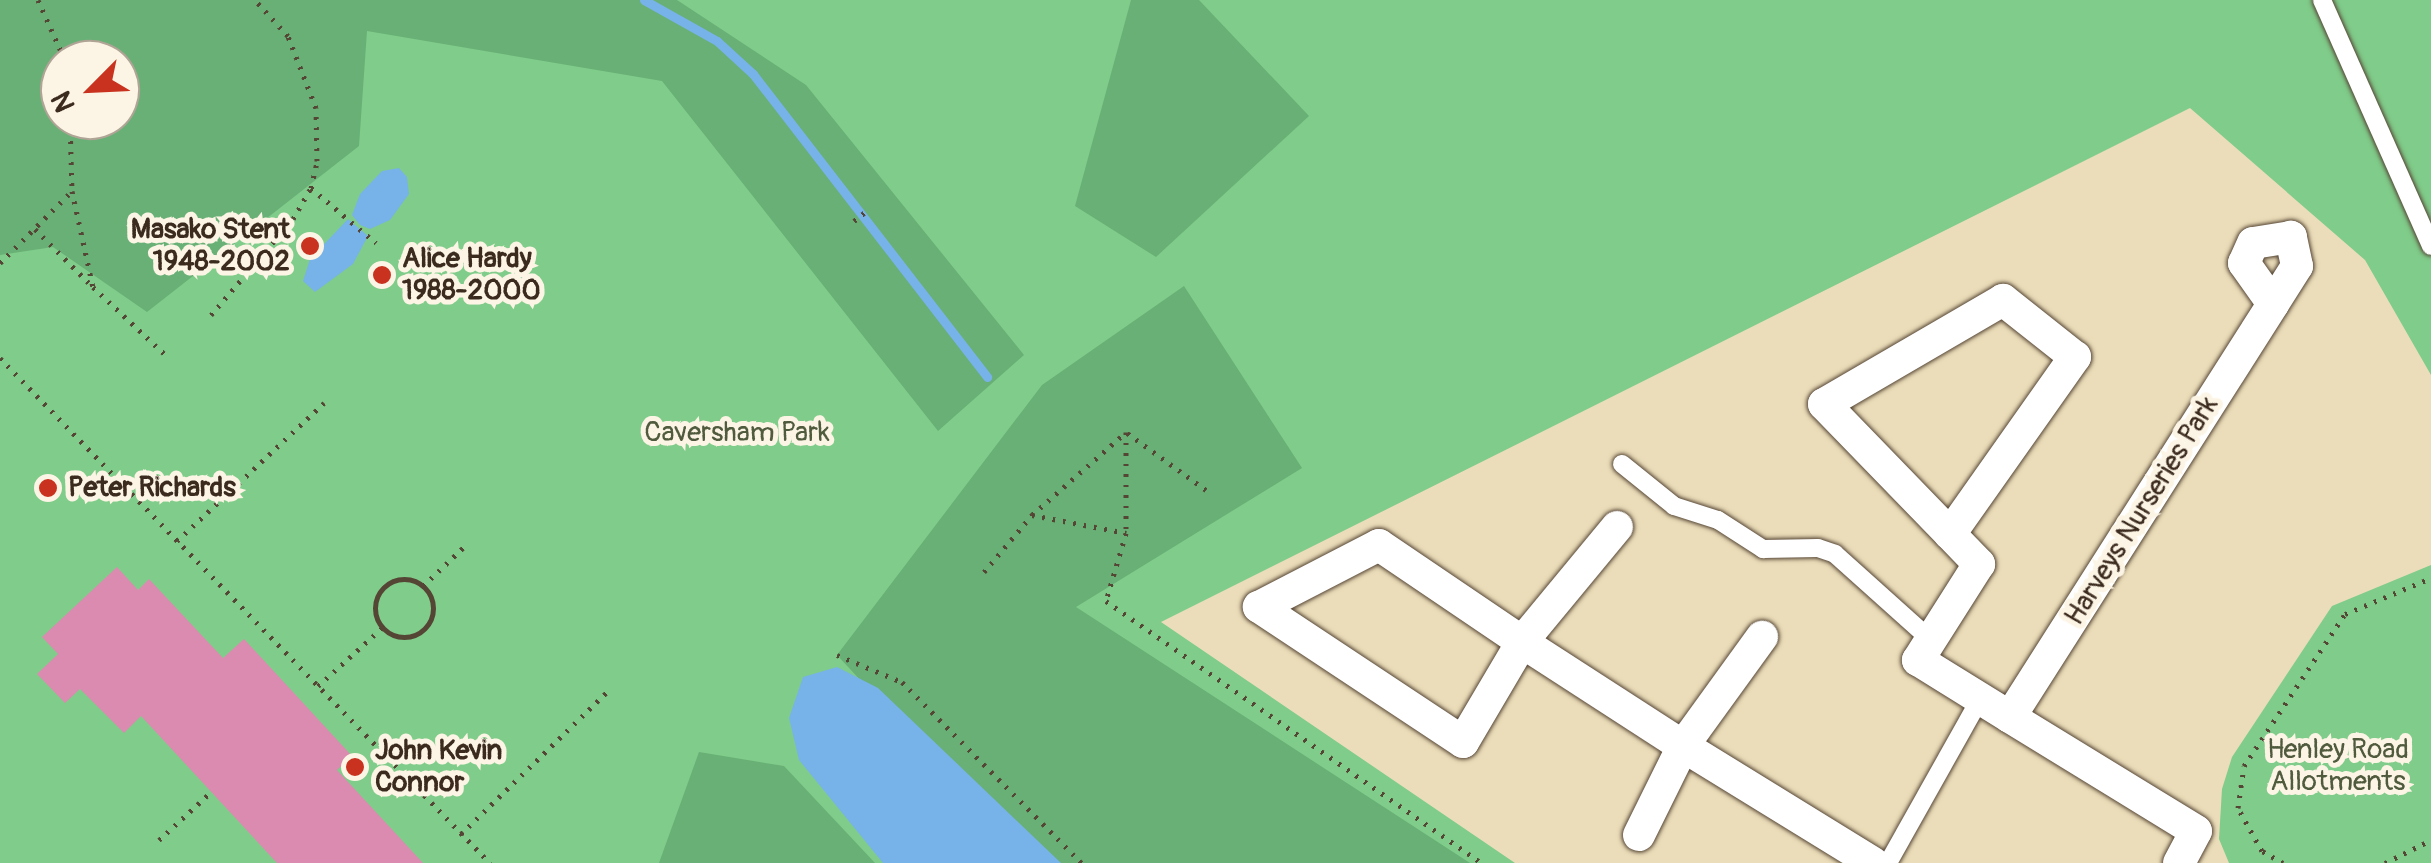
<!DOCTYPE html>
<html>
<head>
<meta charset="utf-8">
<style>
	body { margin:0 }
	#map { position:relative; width:2431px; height:863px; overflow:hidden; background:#ebddb9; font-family:Pangolin,sans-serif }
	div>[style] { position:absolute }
	.green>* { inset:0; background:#80cc8a }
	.forest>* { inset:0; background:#68b076 }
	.water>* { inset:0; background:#77b2e8 }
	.stream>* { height:9px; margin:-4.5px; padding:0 4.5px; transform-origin:4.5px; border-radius:4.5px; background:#77b2e8 }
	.building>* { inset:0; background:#db8ab0 }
	.path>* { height:5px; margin-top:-2.5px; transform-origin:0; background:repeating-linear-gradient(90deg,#554535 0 2.5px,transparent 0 10.5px) }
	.path>.ring { margin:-2.5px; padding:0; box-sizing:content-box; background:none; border:5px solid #554535; border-radius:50% }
	.roads { filter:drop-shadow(0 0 2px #554535) drop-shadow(0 0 2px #554535) }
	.lane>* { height:18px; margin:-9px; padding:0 9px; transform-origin:9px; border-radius:9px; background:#fff }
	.street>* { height:32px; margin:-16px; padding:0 16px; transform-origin:16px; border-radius:16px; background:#fff }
	.dots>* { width:28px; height:28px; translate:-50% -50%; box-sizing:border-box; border:5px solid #fcf5e5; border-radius:50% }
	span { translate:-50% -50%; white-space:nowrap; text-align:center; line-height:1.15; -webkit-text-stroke:10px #fcf5e5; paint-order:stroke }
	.poi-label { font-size:28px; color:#3b2a1e; font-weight:700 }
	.right { translate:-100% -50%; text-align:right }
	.left { translate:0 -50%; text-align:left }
	.park-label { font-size:28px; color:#505b3e }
	.street-label { font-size:28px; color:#3b2a1e }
	.north { position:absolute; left:40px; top:40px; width:100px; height:100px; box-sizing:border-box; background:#fcf5e5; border:2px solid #afa495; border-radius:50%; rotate:246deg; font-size:28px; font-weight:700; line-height:40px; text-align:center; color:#3b2a1e }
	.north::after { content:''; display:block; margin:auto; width:35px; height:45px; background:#c8321e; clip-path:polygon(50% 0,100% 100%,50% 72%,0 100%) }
</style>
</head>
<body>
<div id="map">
	<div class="green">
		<div style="clip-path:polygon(evenodd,0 0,2431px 0,2431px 375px,2365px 260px,2190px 108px,1161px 622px,1515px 863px,0 863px,0 0,60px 60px,120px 60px,120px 120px,60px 120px,60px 60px)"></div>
		<div style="clip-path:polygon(2431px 565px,2431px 863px,2229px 863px,2219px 839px,2222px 789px,2232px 757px,2332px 606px)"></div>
	</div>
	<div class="forest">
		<div style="clip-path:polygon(evenodd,0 0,677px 0,806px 85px,1024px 355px,938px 431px,662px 81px,367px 31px,359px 146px,147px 312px,53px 247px,0 255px,0 0,60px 60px,120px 60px,120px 120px,60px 120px,60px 60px)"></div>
		<div style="clip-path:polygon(1131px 0,1199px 0,1309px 116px,1156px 257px,1075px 206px)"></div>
		<div style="clip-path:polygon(1184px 286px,1302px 468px,1076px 607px,1470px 863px,1030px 863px,837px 655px,1042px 385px)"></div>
		<div style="clip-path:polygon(699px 752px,784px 766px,875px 863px,659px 863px)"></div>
	</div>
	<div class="water">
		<div style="clip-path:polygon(399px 168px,407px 177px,409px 194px,390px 220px,370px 229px,360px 225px,352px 215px,360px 194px,382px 171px)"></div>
		<div style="clip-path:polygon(348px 219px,368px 236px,353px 264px,315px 292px,303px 281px,310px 259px)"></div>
		<div style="clip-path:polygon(837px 667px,878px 688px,1061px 863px,883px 863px,799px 760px,789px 718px,803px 677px)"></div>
	</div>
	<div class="stream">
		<div style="left:644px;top:0;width:84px;rotate:29.3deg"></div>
		<div style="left:717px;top:41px;width:49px;rotate:42.5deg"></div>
		<div style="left:753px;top:74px;width:383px;rotate:52.3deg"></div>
	</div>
	<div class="building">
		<div style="clip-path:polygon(117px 567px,138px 590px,149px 579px,223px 658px,244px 639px,352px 756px,337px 770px,423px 863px,277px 863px,141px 716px,124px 733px,80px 689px,65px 703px,37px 674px,58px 654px,42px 637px)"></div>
	</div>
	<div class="path">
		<div style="left:38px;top:0;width:66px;rotate:65.8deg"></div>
		<div style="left:70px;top:120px;width:71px;rotate:88.4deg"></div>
		<div style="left:72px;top:191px;width:98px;rotate:77.7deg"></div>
		<div style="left:93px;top:287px;width:104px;rotate:43.1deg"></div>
		<div style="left:311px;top:188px;width:85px;rotate:40.2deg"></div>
		<div style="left:854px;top:221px;width:14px;rotate:-39deg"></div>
		<div style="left:35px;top:229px;width:79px;rotate:45deg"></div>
		<div style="left:0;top:263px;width:102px;rotate:-45deg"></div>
		<div style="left:211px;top:315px;width:126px;rotate:-49.5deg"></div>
		<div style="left:293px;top:219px;width:36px;rotate:-60deg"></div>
		<div style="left:311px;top:188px;width:28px;rotate:-77deg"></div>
		<div style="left:317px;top:161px;width:53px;rotate:-91.1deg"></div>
		<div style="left:316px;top:108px;width:77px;rotate:-111.3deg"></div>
		<div style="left:288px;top:36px;width:49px;rotate:-132.5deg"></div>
		<div style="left:0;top:358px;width:704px;rotate:45.86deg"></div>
		<div style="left:1206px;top:490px;width:99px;rotate:-144.1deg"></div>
		<div style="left:1126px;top:432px;width:101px;rotate:90deg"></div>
		<div style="left:1126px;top:533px;width:71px;rotate:106.4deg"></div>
		<div style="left:1106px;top:601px;width:458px;rotate:34.9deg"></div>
		<div style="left:1032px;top:515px;width:96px;rotate:10.8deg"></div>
		<div style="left:177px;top:541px;width:202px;rotate:-43.2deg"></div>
		<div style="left:984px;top:572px;width:75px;rotate:-49.9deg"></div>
		<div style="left:1032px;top:515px;width:125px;rotate:-41.4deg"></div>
		<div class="ring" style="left:375px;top:579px;width:53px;height:53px"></div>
		<div style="left:423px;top:586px;width:61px;rotate:-43.7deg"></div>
		<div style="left:837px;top:655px;width:70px;rotate:22.6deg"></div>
		<div style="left:902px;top:682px;width:255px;rotate:45.2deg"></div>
		<div style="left:318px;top:686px;width:86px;rotate:-42.2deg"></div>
		<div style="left:461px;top:834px;width:205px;rotate:-44.2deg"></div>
		<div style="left:159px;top:840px;width:71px;rotate:-42.7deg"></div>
		<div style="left:2283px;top:863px;width:24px;rotate:-150deg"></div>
		<div style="left:2262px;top:851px;width:49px;rotate:-119.2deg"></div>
		<div style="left:2238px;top:808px;width:42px;rotate:-81.9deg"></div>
		<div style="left:2244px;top:766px;width:182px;rotate:-56.4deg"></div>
		<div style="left:2345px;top:614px;width:93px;rotate:-22.7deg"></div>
		<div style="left:2385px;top:863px;width:51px;rotate:-26.6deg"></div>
	</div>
	<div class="roads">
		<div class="lane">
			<div style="left:2322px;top:0;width:269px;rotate:66.1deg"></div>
			<div style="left:1622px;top:464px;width:67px;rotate:38.9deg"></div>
			<div style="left:1674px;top:506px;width:46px;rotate:17.7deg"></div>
			<div style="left:1718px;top:520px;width:54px;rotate:32.8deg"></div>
			<div style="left:1763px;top:549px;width:55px;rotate:-1deg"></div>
			<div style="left:1818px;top:548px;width:18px;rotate:19deg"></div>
			<div style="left:1835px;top:554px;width:129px;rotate:41.9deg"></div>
			<div style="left:1888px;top:863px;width:188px;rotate:-60.7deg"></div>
		</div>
		<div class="street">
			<div style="left:1617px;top:527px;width:149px;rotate:129.6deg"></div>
			<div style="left:1522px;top:642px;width:116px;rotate:120.5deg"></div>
			<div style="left:1463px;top:742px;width:245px;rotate:-146.5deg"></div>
			<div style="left:1259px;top:607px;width:135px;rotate:-27.3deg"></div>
			<div style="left:1379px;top:545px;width:173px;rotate:34.1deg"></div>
			<div style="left:1522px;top:642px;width:192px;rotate:32.9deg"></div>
			<div style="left:1683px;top:746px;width:223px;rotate:31.6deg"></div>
			<div style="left:1950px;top:534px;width:217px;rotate:-54.8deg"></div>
			<div style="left:2075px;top:357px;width:92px;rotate:-141.6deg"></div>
			<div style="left:2003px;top:300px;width:207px;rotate:149.8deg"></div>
			<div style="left:1824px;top:404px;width:181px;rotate:45.9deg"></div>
			<div style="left:1950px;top:534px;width:42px;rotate:46deg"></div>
			<div style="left:1979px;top:564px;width:114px;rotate:122.4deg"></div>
			<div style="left:1918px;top:660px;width:108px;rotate:31.8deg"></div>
			<div style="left:1639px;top:835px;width:99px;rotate:-63.7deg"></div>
			<div style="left:1683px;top:746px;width:135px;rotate:-54.1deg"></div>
			<div style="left:2179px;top:863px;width:36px;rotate:-62deg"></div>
			<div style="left:2196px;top:831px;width:218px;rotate:-148.5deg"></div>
			<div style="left:2010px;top:717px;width:490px;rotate:-57.5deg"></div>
			<div style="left:2273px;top:304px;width:45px;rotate:-57.7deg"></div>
			<div style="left:2297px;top:266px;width:30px;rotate:-102deg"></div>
			<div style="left:2291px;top:237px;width:38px;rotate:171deg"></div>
			<div style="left:2253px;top:243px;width:22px;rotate:114deg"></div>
			<div style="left:2244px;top:263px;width:50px;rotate:54.7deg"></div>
		</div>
	</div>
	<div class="dots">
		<div style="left:310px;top:246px;background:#c8321e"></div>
		<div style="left:382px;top:275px;background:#c8321e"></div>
		<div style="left:48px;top:488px;background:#c8321e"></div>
		<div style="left:355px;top:767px;background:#c8321e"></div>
	</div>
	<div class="poi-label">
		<span class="right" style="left:290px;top:246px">Masako Stent<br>1948-2002</span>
		<span class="left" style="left:402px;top:275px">Alice Hardy<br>1988-2000</span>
		<span class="left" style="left:68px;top:488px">Peter Richards</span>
		<span class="left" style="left:375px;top:767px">John Kevin<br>Connor</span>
	</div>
	<div class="park-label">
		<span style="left:737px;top:433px">Caversham Park</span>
		<span style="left:2338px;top:766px">Henley Road<br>Allotments</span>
	</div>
	<div class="street-label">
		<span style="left:2142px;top:511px;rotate:-58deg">Harveys Nurseries Park</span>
	</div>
	<div class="north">N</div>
</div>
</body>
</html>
